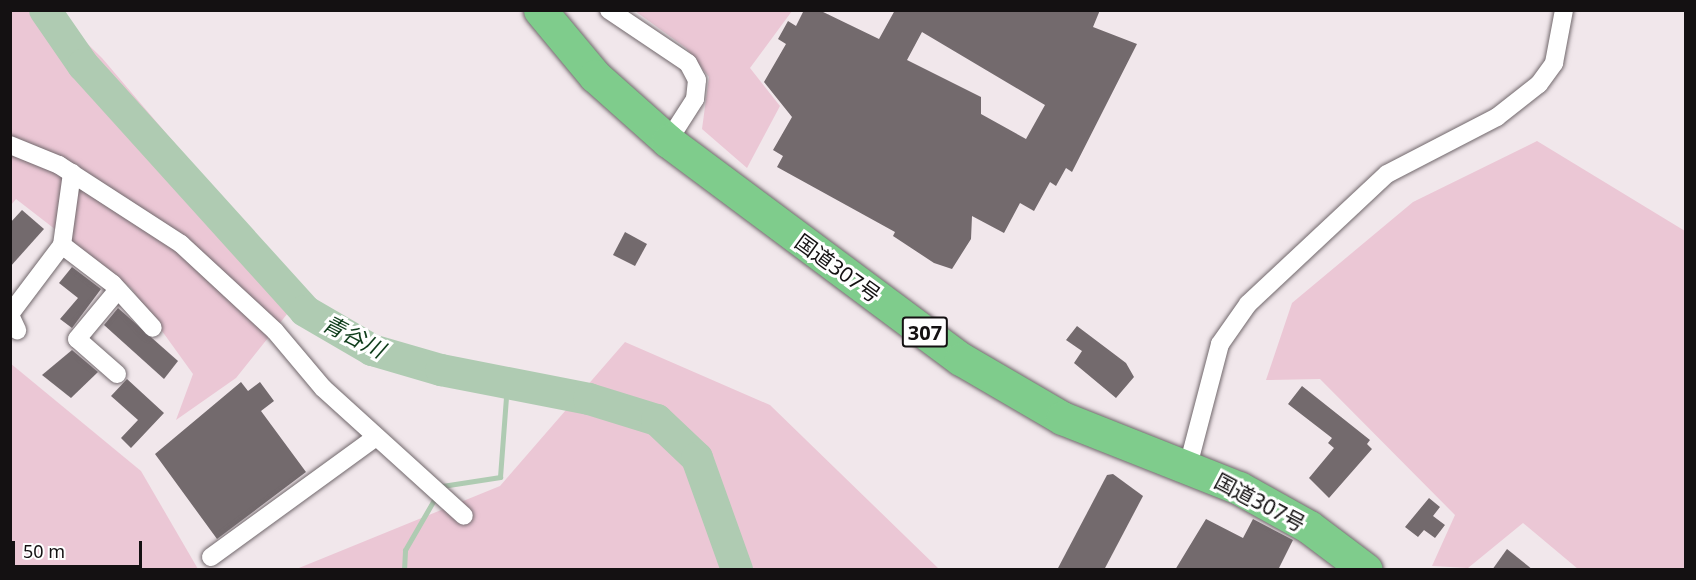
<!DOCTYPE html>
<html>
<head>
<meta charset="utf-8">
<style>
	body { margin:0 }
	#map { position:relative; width:1696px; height:580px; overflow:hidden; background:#f1e7eb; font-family:"Noto Sans","Noto Sans JP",sans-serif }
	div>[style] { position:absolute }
	.green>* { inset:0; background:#ebc7d5 }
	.stream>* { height:5px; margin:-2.5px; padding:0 2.5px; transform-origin:2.5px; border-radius:2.5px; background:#afcbb2 }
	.river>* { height:32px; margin:-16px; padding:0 16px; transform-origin:16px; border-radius:16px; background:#afcbb2 }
	.building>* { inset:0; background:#736a6d }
	.roads { filter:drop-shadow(0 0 2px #71686c) drop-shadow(0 0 2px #71686c) }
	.street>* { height:18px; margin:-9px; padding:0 9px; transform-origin:9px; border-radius:9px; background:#fff }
	.highway>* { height:33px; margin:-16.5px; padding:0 16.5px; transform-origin:16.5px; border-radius:16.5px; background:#7fcc8c }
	span { translate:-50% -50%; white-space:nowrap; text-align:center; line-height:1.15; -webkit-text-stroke:6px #fff; paint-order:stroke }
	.shield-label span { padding:2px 4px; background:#fff; border:2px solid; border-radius:4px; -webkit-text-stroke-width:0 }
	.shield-label { font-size:20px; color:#141112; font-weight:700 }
	.street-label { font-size:21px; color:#141112 }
	.water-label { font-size:22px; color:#0f3d1b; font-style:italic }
	.frame { position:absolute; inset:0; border:12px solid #141112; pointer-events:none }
	.scale { position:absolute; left:12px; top:541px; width:130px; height:27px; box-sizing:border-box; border:3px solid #141112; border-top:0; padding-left:8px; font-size:18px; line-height:21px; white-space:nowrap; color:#141112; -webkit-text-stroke:4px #fff; paint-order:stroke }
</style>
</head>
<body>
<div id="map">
	<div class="green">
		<div style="clip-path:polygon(11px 11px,54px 11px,102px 58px,303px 294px,236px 378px,176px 420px,193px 374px,131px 288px,16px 199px,11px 205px)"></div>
		<div style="clip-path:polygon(635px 11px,792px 11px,750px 68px,780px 106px,747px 168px,702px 129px,709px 77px,686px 48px)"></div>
		<div style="clip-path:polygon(1537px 141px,1685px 231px,1685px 569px,1578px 569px,1523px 523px,1468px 568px,1432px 566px,1455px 515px,1320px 379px,1266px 380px,1292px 303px,1413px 202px)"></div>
		<div style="clip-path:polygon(625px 342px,770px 405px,939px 569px,294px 570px,500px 486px)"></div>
		<div style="clip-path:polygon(10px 363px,141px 471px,198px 569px,11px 569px)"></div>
	</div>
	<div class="stream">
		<div style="left:404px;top:570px;width:20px;rotate:-87deg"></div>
		<div style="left:405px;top:550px;width:74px;rotate:-60deg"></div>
		<div style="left:442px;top:486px;width:59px;rotate:-8.8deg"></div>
		<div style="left:500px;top:477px;width:94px;rotate:-85.7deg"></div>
	</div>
	<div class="river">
		<div style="left:45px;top:10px;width:67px;rotate:55.4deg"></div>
		<div style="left:83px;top:65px;width:331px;rotate:47.9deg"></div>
		<div style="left:305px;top:311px;width:78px;rotate:30.2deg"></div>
		<div style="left:372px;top:350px;width:72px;rotate:16.2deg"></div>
		<div style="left:441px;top:370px;width:151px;rotate:11.1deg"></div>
		<div style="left:589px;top:399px;width:71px;rotate:17.2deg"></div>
		<div style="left:657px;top:420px;width:55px;rotate:43.5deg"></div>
		<div style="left:697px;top:458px;width:119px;rotate:70.3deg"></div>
	</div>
	<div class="building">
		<div style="clip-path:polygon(evenodd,804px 10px,819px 10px,879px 39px,895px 10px,1100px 10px,1093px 27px,1137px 44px,1072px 172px,1066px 168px,1056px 186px,1050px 182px,1034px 211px,1020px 203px,1004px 233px,972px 216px,971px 239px,952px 269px,934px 263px,893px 236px,895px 232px,777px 167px,783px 156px,773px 150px,792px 117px,764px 82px,786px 44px,778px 39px,788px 21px,796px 26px,804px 10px,922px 32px,1045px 105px,1026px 139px,981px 114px,981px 97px,907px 60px,922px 32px)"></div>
		<div style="clip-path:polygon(22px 210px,44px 229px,10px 267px,10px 223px)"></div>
		<div style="clip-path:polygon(625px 232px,647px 244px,635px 266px,613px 255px)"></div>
		<div style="clip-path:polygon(72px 267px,101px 289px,72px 328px,60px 319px,78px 298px,59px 283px)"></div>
		<div style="clip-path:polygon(118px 308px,178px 361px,164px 379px,104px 325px)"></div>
		<div style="clip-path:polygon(1077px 326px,1126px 363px,1134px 377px,1116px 398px,1074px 363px,1082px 351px,1066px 340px)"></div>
		<div style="clip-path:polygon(72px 350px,98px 372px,71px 398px,42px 375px)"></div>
		<div style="clip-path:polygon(127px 379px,164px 413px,131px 448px,121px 438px,138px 420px,111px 396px)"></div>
		<div style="clip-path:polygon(241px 382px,248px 391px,260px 382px,274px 401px,261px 411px,306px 472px,217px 539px,155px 454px)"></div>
		<div style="clip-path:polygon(1302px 386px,1370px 440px,1367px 444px,1372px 449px,1329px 498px,1309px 478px,1334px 448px,1328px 443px,1332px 438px,1288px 404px)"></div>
		<div style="clip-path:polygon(1113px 474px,1143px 496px,1104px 570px,1057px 570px,1107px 475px)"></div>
		<div style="clip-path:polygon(1429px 498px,1440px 507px,1433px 516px,1445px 525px,1435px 538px,1424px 530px,1418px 537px,1405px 527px)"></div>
		<div style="clip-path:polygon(1206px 519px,1243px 538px,1253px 519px,1293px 540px,1278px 570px,1175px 570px)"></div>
		<div style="clip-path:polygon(1507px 549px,1533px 570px,1492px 570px)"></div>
	</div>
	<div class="roads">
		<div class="street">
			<div style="left:609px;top:10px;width:95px;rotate:33.9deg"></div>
			<div style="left:688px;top:63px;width:19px;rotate:62deg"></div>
			<div style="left:697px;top:80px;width:19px;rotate:96deg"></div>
			<div style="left:695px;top:99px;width:50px;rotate:122.7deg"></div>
			<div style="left:10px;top:145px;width:53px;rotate:22.2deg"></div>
			<div style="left:59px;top:165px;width:145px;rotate:32.9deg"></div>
			<div style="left:181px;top:244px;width:128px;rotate:42.8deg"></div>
			<div style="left:275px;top:331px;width:75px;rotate:49.9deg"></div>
			<div style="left:323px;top:388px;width:190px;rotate:42.2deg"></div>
			<div style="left:62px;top:245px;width:64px;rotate:37.4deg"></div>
			<div style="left:113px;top:284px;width:59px;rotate:47.7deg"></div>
			<div style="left:10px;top:314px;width:86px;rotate:-53deg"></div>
			<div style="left:62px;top:245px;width:73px;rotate:-82.1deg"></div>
			<div style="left:10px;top:315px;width:17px;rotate:65deg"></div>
			<div style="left:117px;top:374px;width:53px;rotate:-138.8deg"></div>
			<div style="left:77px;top:339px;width:62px;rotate:-50.2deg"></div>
			<div style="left:1188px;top:466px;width:126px;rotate:-75.3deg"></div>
			<div style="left:1220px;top:344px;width:49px;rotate:-55deg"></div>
			<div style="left:1248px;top:304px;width:190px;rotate:-43.1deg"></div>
			<div style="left:1387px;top:174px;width:124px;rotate:-27.4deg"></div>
			<div style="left:1497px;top:117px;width:53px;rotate:-38.2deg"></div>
			<div style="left:1539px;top:84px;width:26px;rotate:-54deg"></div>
			<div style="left:1554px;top:63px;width:54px;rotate:-79.3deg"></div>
			<div style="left:211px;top:557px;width:204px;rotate:-36deg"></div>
		</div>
		<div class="highway">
			<div style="left:540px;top:10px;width:86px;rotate:50.2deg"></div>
			<div style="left:595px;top:76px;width:98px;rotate:41.7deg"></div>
			<div style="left:668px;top:141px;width:365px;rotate:36.7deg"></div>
			<div style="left:961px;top:359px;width:117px;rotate:30.3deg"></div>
			<div style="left:1062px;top:418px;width:190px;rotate:21.6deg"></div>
			<div style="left:1239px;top:488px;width:80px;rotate:29.1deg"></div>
			<div style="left:1309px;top:527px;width:71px;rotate:37deg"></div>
		</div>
	</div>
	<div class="shield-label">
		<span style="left:925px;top:332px">307</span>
	</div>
	<div class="street-label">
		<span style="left:838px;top:268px;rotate:36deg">国道307号</span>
		<span style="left:1260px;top:502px;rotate:28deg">国道307号</span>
	</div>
	<div class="water-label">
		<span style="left:354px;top:336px;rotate:27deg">青谷川</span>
	</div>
	<div class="frame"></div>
	<div class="scale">50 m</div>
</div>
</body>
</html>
